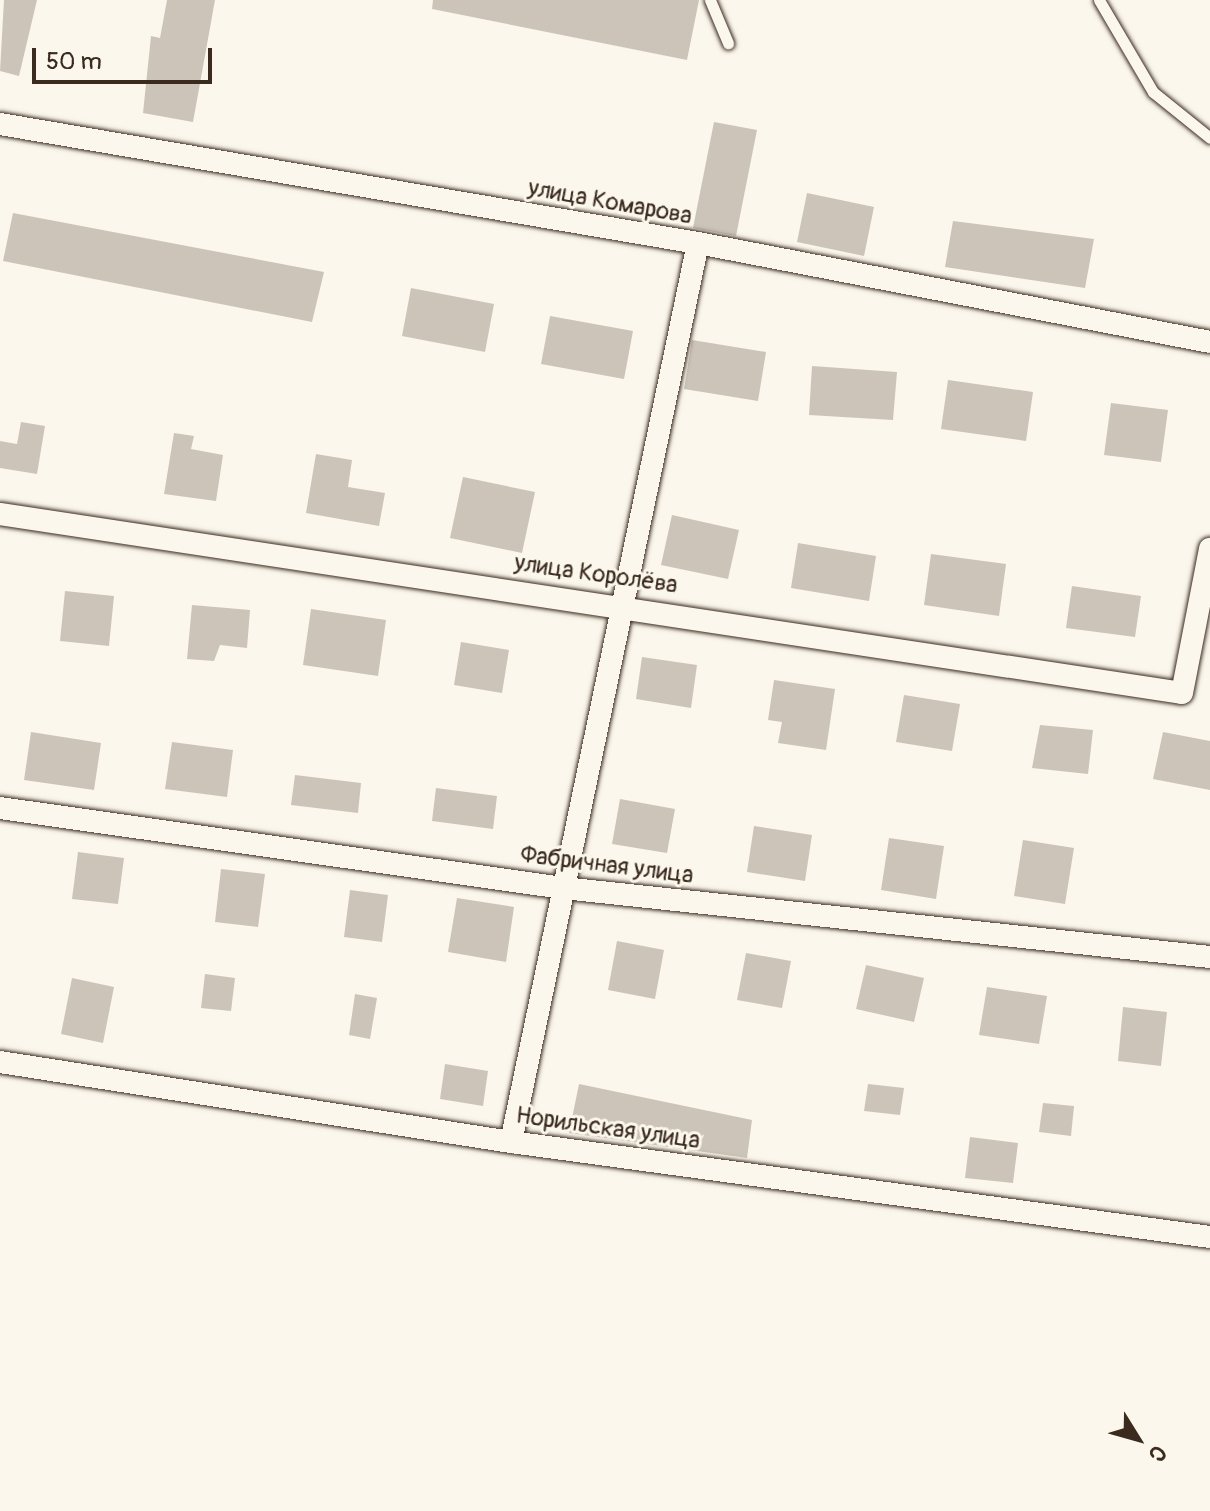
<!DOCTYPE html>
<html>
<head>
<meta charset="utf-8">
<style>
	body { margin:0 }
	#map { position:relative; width:1210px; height:1511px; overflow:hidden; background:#fbf7ec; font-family:Pangolin,sans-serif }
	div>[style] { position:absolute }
	.building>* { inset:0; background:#ccc4b9 }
	.roads { filter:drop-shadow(0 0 2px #3b2a1e) drop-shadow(0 0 2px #3b2a1e) }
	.service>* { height:11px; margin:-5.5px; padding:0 5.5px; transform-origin:5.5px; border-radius:5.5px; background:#fbf7ec }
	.minor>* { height:22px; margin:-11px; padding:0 11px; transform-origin:11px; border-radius:11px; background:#fbf7ec }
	span { translate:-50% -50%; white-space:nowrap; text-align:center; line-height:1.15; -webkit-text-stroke:6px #fbf7ec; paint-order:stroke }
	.street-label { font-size:24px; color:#3b2a1e }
	.north { position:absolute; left:1098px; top:1399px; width:80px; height:80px; -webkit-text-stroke:6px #fbf7ec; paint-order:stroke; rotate:127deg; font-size:22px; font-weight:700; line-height:32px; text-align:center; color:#3b2a1e }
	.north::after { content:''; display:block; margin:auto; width:28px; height:36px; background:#3b2a1e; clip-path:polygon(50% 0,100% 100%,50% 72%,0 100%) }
	.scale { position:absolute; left:32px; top:48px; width:180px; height:36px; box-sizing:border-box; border:4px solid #3b2a1e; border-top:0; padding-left:10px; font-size:24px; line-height:28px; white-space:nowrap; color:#3b2a1e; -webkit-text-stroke:6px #fbf7ec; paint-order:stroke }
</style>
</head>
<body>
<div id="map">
	<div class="building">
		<div style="clip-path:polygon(4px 0,37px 0,19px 76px,0 71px)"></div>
		<div style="clip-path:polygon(167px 0,215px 0,193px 122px,143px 113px,151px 36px,160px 38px)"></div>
		<div style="clip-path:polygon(433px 0,699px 0,687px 60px,432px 9px)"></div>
		<div style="clip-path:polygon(714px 122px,757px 130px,736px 236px,693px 228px)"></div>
		<div style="clip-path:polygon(807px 193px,874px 207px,864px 256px,797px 242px)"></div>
		<div style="clip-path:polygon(13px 213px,324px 272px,312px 322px,3px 261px)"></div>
		<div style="clip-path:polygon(953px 221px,1094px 239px,1085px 288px,945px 267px)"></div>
		<div style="clip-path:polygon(411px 288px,494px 304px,485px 352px,402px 336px)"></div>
		<div style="clip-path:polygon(550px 316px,633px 331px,624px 379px,541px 364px)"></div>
		<div style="clip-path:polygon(692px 340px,766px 352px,758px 401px,684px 389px)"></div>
		<div style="clip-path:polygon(812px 366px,897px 372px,893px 420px,809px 415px)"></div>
		<div style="clip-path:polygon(948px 380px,1033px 392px,1026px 441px,941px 429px)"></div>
		<div style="clip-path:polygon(1111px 403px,1168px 410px,1161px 462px,1104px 455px)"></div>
		<div style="clip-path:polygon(21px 422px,45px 426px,37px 474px,0 468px,0 441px,17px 444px)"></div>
		<div style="clip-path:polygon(174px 433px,194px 436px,191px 449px,223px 455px,216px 501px,164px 494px)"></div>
		<div style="clip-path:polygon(316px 454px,352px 460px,348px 487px,385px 493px,379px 526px,306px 513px)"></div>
		<div style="clip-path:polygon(463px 477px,535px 492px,522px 553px,450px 538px)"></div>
		<div style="clip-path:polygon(672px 515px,739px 530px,728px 579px,661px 565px)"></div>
		<div style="clip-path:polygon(798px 543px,876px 556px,869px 601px,791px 588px)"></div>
		<div style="clip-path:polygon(931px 554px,1006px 564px,999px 616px,924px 605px)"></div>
		<div style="clip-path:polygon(1072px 586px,1141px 596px,1135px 637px,1066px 628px)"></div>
		<div style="clip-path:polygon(65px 591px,114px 596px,109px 646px,60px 641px)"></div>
		<div style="clip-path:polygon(192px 605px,250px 610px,247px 648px,220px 645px,214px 661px,187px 659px)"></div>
		<div style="clip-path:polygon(311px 609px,386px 620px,378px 676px,303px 665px)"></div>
		<div style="clip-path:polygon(461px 642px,509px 650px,502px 693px,454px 685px)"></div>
		<div style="clip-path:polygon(642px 657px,697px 665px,691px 708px,636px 699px)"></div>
		<div style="clip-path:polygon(774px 680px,835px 689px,826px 750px,778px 743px,782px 722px,768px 720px)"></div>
		<div style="clip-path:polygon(904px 695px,960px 704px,952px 751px,896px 742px)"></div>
		<div style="clip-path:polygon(1040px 725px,1093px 730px,1088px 774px,1032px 768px)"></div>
		<div style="clip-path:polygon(31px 732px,101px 743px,94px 790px,24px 780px)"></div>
		<div style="clip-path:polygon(1163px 732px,1210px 741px,1210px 790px,1153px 779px)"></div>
		<div style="clip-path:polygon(172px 742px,233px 750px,227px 797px,165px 789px)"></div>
		<div style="clip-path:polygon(295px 775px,361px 783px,358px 813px,291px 805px)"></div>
		<div style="clip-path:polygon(436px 788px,497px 796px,493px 829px,432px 821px)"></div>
		<div style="clip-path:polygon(620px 799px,675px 809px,667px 853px,612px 844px)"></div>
		<div style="clip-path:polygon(754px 826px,812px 835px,805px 881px,747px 872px)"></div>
		<div style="clip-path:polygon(889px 838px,944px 846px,936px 899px,881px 890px)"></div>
		<div style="clip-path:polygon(1023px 840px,1074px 848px,1065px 904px,1014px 896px)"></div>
		<div style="clip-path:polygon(78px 852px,124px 858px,118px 904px,72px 899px)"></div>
		<div style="clip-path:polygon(221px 869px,265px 874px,258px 927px,215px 922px)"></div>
		<div style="clip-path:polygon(350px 890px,388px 895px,382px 942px,344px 937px)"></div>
		<div style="clip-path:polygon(457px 898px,514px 907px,506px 962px,448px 952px)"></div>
		<div style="clip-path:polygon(617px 941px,664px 950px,655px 999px,608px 990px)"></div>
		<div style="clip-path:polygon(746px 953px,791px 961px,782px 1008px,737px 1000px)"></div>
		<div style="clip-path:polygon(866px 965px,924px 978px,914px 1022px,856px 1009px)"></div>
		<div style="clip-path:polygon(205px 974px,235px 978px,231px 1011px,201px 1008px)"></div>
		<div style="clip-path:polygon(72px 978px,114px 987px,103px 1043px,61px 1034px)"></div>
		<div style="clip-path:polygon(987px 987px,1047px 996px,1039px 1044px,979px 1035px)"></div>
		<div style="clip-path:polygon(355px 994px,377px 998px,370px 1039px,349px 1035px)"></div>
		<div style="clip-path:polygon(1123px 1007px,1167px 1012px,1161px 1066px,1118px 1061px)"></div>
		<div style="clip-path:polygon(445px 1064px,488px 1071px,483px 1106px,440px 1099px)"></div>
		<div style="clip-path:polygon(579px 1084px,752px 1120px,747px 1158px,569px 1133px)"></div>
		<div style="clip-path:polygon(868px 1084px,904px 1088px,900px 1115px,864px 1111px)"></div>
		<div style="clip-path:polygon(1043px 1103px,1074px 1106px,1071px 1136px,1039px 1132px)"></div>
		<div style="clip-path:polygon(970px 1137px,1018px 1143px,1013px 1183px,965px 1178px)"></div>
	</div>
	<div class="roads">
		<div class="service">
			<div style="left:710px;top:0;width:47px;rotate:67.3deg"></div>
			<div style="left:1099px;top:0;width:107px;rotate:59.6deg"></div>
			<div style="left:1153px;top:92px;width:73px;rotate:38.9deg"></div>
		</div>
		<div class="minor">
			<div style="left:0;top:124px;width:708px;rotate:9.68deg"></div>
			<div style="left:698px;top:243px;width:521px;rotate:10.94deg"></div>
			<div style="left:0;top:514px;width:1195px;rotate:8.61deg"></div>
			<div style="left:1182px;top:693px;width:147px;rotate:-79deg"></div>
			<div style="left:0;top:808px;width:569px;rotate:8.09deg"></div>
			<div style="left:563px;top:888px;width:651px;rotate:6.09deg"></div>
			<div style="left:0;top:1062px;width:517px;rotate:8.9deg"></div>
			<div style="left:511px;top:1142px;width:705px;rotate:7.74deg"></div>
			<div style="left:511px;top:1142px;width:918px;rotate:-78.25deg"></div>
		</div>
	</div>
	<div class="street-label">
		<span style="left:610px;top:202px;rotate:10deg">улица Комарова</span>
		<span style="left:596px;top:574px;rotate:8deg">улица Королёва</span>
		<span style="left:607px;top:865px;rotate:7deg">Фабричная улица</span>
		<span style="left:608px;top:1128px;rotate:8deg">Норильская улица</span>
	</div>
	<div class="north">С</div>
	<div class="scale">50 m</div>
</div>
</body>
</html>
